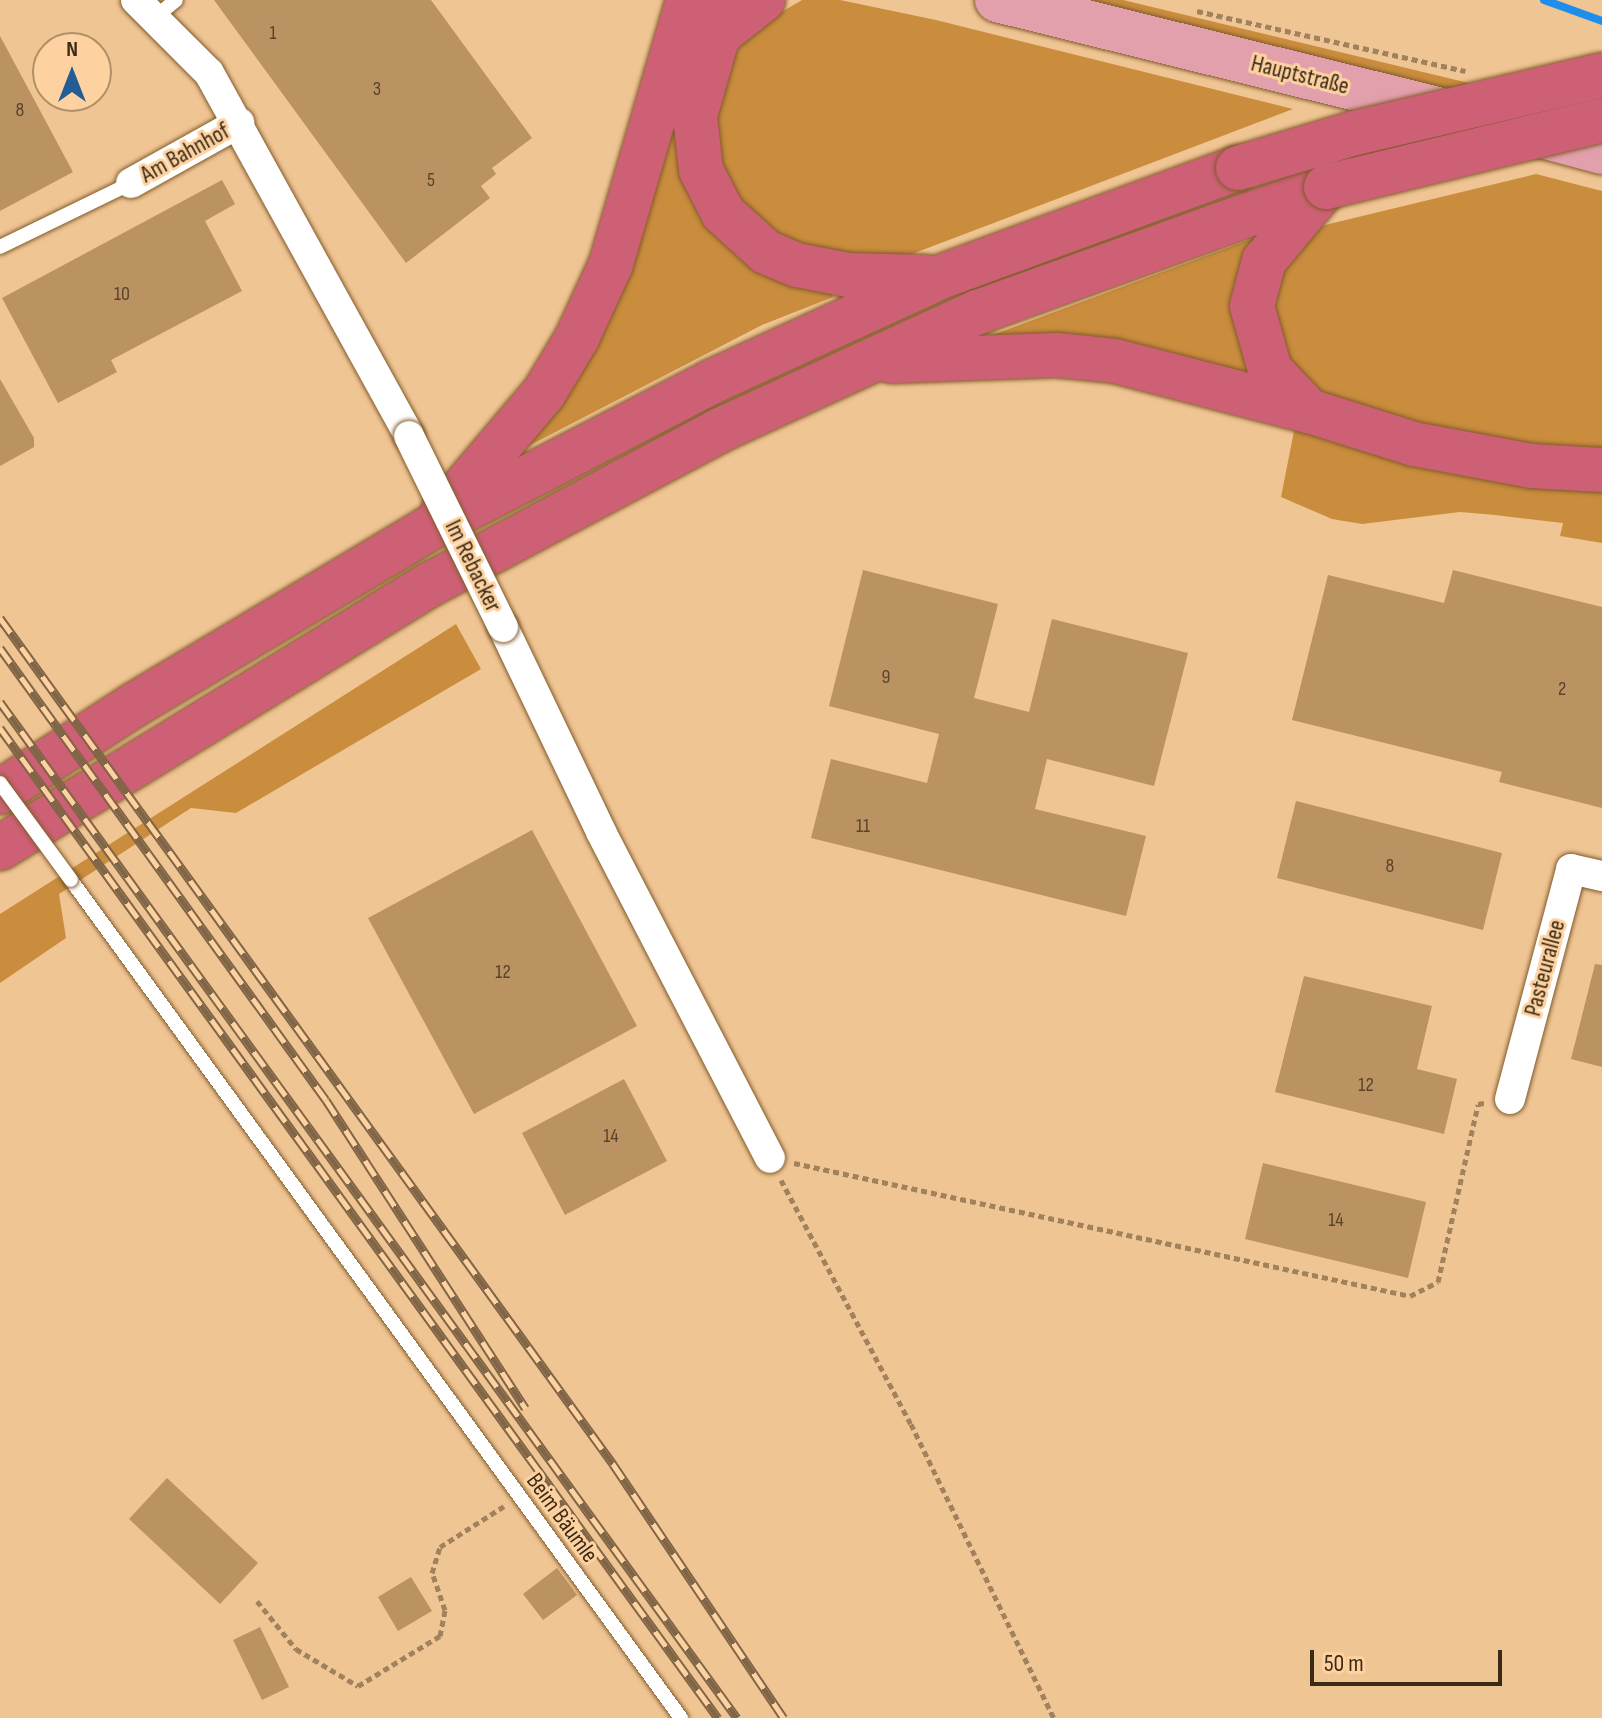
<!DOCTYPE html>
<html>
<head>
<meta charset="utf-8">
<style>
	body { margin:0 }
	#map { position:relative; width:1602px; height:1718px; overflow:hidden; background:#f0c594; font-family:"Sofia Sans Condensed",sans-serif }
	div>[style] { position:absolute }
	.green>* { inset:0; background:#ca8d3e }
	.stream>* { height:8px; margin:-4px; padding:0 4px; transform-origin:4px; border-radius:4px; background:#1e8eec }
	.building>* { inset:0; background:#bb9262 }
	.path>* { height:5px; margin-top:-2.5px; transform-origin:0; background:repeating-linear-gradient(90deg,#a1825d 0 6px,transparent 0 10px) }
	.roads { filter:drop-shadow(0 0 2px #815b2b) drop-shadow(0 0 2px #815b2b) }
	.service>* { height:14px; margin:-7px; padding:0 7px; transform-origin:7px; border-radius:7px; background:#fff }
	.minor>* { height:30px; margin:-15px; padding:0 15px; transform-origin:15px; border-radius:15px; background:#fff }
	.primary>* { height:44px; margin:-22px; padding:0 22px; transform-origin:22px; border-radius:22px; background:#e2a0ac }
	.motorway>* { height:44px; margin:-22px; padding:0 22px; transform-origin:22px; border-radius:22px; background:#ce6075 }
	.rail>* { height:9px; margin-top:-4.5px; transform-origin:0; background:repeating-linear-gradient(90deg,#fed2a0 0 18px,#806546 0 36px); box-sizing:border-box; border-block:2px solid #806546 }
	.bridges { filter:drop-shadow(0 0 2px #815b2b) drop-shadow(0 0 2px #815b2b) }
	.service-bridge>* { height:14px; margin:-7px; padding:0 7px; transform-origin:7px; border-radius:7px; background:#fff }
	.minor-bridge>* { height:30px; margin:-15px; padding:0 15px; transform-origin:15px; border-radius:15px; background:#fff }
	.motorway-bridge>* { height:44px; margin:-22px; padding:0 22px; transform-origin:22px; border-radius:22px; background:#ce6075 }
	span { translate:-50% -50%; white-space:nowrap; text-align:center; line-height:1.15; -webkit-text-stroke:6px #fed2a0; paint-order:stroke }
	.number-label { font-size:20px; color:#5a4429 }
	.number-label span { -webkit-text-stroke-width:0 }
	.street-label { font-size:24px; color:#3a2a16 }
	.north { position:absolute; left:32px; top:32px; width:80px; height:80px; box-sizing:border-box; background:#fed2a0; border:2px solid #b08f69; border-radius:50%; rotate:0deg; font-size:22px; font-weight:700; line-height:32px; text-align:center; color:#3a2a16 }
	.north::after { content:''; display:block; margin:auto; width:28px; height:36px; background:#235d94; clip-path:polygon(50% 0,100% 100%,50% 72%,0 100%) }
	.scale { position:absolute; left:1310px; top:1650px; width:192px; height:36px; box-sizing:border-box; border:4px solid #3a2a16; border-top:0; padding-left:10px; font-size:24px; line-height:28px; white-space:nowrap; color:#3a2a16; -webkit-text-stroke:6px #fed2a0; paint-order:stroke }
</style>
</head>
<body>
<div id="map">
	<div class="green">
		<div style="clip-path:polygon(699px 0,709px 226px,739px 258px,774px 276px,829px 286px,833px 297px,762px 325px,513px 454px)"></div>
		<div style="clip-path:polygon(802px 0,840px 0,936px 20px,1293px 109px,912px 254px,886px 261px,784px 247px,723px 186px,715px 95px,746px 33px)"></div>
		<div style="clip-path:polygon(1076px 0,1123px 0,1602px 115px,1602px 134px)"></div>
		<div style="clip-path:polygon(1536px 174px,1602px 191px,1602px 458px,1513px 450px,1313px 399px,1286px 371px,1266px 292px,1301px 238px,1325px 225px)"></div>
		<div style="clip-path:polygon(1265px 234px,1263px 376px,990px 336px)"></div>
		<div style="clip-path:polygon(1295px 426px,1602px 488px,1602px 543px,1560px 536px,1563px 523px,1495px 515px,1460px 512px,1362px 524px,1332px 519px,1281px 497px)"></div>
		<div style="clip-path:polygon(456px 624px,481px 669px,236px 813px,191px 808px,59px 894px,66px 938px,0 983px,0 914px)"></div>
	</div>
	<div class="stream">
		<div style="left:1544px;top:0;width:62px;rotate:19.9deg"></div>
	</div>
	<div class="building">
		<div style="clip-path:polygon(214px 0,431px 0,532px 138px,492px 168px,496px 174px,481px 186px,490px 198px,406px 263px)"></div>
		<div style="clip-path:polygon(0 36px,73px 172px,0 211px)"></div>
		<div style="clip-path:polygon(222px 180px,235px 204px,205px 221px,242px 291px,111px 360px,117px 372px,58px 403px,2px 298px)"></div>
		<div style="clip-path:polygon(0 379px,34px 438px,34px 447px,0 466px)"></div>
		<div style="clip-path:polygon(863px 570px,998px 604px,974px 698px,1029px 712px,1052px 619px,1188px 653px,1154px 786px,1047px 759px,1035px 809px,1146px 836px,1126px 916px,811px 838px,831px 759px,927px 783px,939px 734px,829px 706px)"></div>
		<div style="clip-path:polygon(1453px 570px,1602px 607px,1602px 808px,1499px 782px,1502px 772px,1292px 720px,1328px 575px,1444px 603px)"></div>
		<div style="clip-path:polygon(1296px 801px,1502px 853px,1483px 930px,1277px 878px)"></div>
		<div style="clip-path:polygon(532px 830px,637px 1026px,474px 1114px,368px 918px)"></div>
		<div style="clip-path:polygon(1595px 964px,1602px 965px,1602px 1067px,1571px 1059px)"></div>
		<div style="clip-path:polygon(1304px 976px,1432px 1006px,1417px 1069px,1457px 1079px,1444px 1134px,1275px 1092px)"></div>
		<div style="clip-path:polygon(624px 1079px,667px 1161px,565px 1215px,522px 1133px)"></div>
		<div style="clip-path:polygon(1263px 1163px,1426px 1202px,1408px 1278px,1245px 1239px)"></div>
		<div style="clip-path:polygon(167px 1478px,258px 1563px,220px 1604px,129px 1519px)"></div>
		<div style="clip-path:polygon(557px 1568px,577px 1595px,543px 1620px,523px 1594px)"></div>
		<div style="clip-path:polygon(411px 1577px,432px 1611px,398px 1631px,378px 1597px)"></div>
		<div style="clip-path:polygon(260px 1627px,289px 1687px,262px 1700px,233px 1640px)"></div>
	</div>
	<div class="path">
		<div style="left:1197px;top:11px;width:275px;rotate:12.6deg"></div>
		<div style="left:794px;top:1163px;width:630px;rotate:12.18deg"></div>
		<div style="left:1410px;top:1296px;width:31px;rotate:-27deg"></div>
		<div style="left:1438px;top:1282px;width:182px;rotate:-77.3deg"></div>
		<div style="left:1478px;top:1104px;width:6px;rotate:-9deg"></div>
		<div style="left:781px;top:1180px;width:276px;rotate:62deg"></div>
		<div style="left:911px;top:1424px;width:327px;rotate:64.1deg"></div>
		<div style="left:257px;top:1601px;width:62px;rotate:50.9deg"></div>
		<div style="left:296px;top:1649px;width:72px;rotate:30.8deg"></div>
		<div style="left:358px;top:1686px;width:96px;rotate:-31.4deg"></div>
		<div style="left:440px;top:1636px;width:26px;rotate:-79deg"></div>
		<div style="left:445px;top:1610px;width:39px;rotate:-109deg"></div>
		<div style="left:432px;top:1573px;width:27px;rotate:-73deg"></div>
		<div style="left:440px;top:1547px;width:76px;rotate:-32.6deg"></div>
	</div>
	<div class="roads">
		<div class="service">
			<div style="left:154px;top:18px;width:28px;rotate:-39deg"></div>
			<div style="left:0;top:247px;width:146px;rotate:-26deg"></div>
			<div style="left:71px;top:880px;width:1037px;rotate:53.95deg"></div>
		</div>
		<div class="minor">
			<div style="left:136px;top:0;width:103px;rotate:45deg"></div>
			<div style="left:209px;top:73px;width:414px;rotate:61.1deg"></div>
			<div style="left:131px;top:183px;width:124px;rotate:-29.1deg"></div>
			<div style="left:503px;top:627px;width:227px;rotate:64.4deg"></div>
			<div style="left:601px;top:832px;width:367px;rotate:62.6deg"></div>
			<div style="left:1510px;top:1099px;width:238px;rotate:-75.1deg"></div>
			<div style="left:1571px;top:869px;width:32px;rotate:13deg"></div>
		</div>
		<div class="primary">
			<div style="left:997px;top:0;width:473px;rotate:13.9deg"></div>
			<div style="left:1527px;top:132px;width:78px;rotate:14.9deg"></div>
		</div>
		<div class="motorway">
			<div style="left:728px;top:0;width:121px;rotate:105.9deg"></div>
			<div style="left:695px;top:116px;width:54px;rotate:83.7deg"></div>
			<div style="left:701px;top:170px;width:48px;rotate:62.9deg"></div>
			<div style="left:723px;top:213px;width:58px;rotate:42.2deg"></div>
			<div style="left:766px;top:252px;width:34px;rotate:23deg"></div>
			<div style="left:797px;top:265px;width:53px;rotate:10.9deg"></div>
			<div style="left:849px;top:275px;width:76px;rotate:1.5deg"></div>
			<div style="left:722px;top:32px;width:52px;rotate:-38deg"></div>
			<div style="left:891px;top:361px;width:166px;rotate:-2.1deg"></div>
			<div style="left:1057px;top:355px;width:58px;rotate:5.9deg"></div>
			<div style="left:1115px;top:361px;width:200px;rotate:14.5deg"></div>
			<div style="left:1309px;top:411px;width:110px;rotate:17.4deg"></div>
			<div style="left:1414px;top:444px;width:119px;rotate:10.6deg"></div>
			<div style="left:1531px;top:466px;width:71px;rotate:3.2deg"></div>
			<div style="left:1308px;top:410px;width:55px;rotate:-133.5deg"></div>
			<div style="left:1270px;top:370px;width:66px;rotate:-105.7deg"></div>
			<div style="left:1252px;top:306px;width:47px;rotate:-75.1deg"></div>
			<div style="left:1264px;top:261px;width:94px;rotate:-50.2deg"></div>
			<div style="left:443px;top:512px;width:156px;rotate:-49.7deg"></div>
			<div style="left:544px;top:393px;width:64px;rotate:-59deg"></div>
			<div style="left:577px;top:338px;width:81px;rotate:-65.3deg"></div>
			<div style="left:611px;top:264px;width:275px;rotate:-73.7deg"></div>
			<div style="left:0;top:792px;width:160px;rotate:-33deg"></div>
			<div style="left:134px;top:705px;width:343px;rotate:-30.9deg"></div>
			<div style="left:428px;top:529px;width:319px;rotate:-27.4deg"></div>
			<div style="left:711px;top:382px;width:252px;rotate:-24.6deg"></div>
			<div style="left:940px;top:277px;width:317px;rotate:-20.1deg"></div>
			<div style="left:0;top:848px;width:503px;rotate:-31.51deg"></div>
			<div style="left:429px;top:585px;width:330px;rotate:-28deg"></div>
			<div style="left:720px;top:430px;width:284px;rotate:-24.6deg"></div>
			<div style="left:978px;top:312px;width:370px;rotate:-19.8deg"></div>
		</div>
	</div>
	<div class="rail">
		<div style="left:0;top:618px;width:1045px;rotate:54.07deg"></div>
		<div style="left:613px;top:1464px;width:306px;rotate:56.1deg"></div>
		<div style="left:0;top:648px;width:557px;rotate:54.2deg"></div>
		<div style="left:326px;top:1100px;width:367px;rotate:57.1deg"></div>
		<div style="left:0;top:702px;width:1255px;rotate:54.04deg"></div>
		<div style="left:0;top:728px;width:1223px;rotate:54.05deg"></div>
	</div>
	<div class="bridges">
		<div class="service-bridge">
			<div style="left:0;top:783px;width:120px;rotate:53.8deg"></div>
		</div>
		<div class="minor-bridge">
			<div style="left:409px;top:436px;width:213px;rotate:63.8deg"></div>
		</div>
		<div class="motorway-bridge">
			<div style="left:1238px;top:168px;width:122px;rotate:-16.7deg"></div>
			<div style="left:1355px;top:133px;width:254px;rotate:-13.2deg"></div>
			<div style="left:1326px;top:187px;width:284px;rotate:-13.6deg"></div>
		</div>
	</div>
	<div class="number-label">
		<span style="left:273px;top:33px">1</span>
		<span style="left:377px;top:89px">3</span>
		<span style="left:20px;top:110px">8</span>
		<span style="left:431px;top:180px">5</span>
		<span style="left:122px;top:294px">10</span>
		<span style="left:886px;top:677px">9</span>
		<span style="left:1562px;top:689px">2</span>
		<span style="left:863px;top:826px">11</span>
		<span style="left:1390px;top:866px">8</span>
		<span style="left:503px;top:972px">12</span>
		<span style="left:1366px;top:1085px">12</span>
		<span style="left:611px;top:1136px">14</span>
		<span style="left:1336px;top:1220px">14</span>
	</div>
	<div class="street-label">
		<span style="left:1300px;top:75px;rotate:14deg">Hauptstraße</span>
		<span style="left:185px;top:153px;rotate:-29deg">Am Bahnhof</span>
		<span style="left:473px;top:566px;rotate:64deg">Im Rebacker</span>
		<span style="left:1545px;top:968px;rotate:-75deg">Pasteurallee</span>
		<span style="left:562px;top:1518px;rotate:54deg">Beim Bäumle</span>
	</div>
	<div class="north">N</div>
	<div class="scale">50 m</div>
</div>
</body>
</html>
